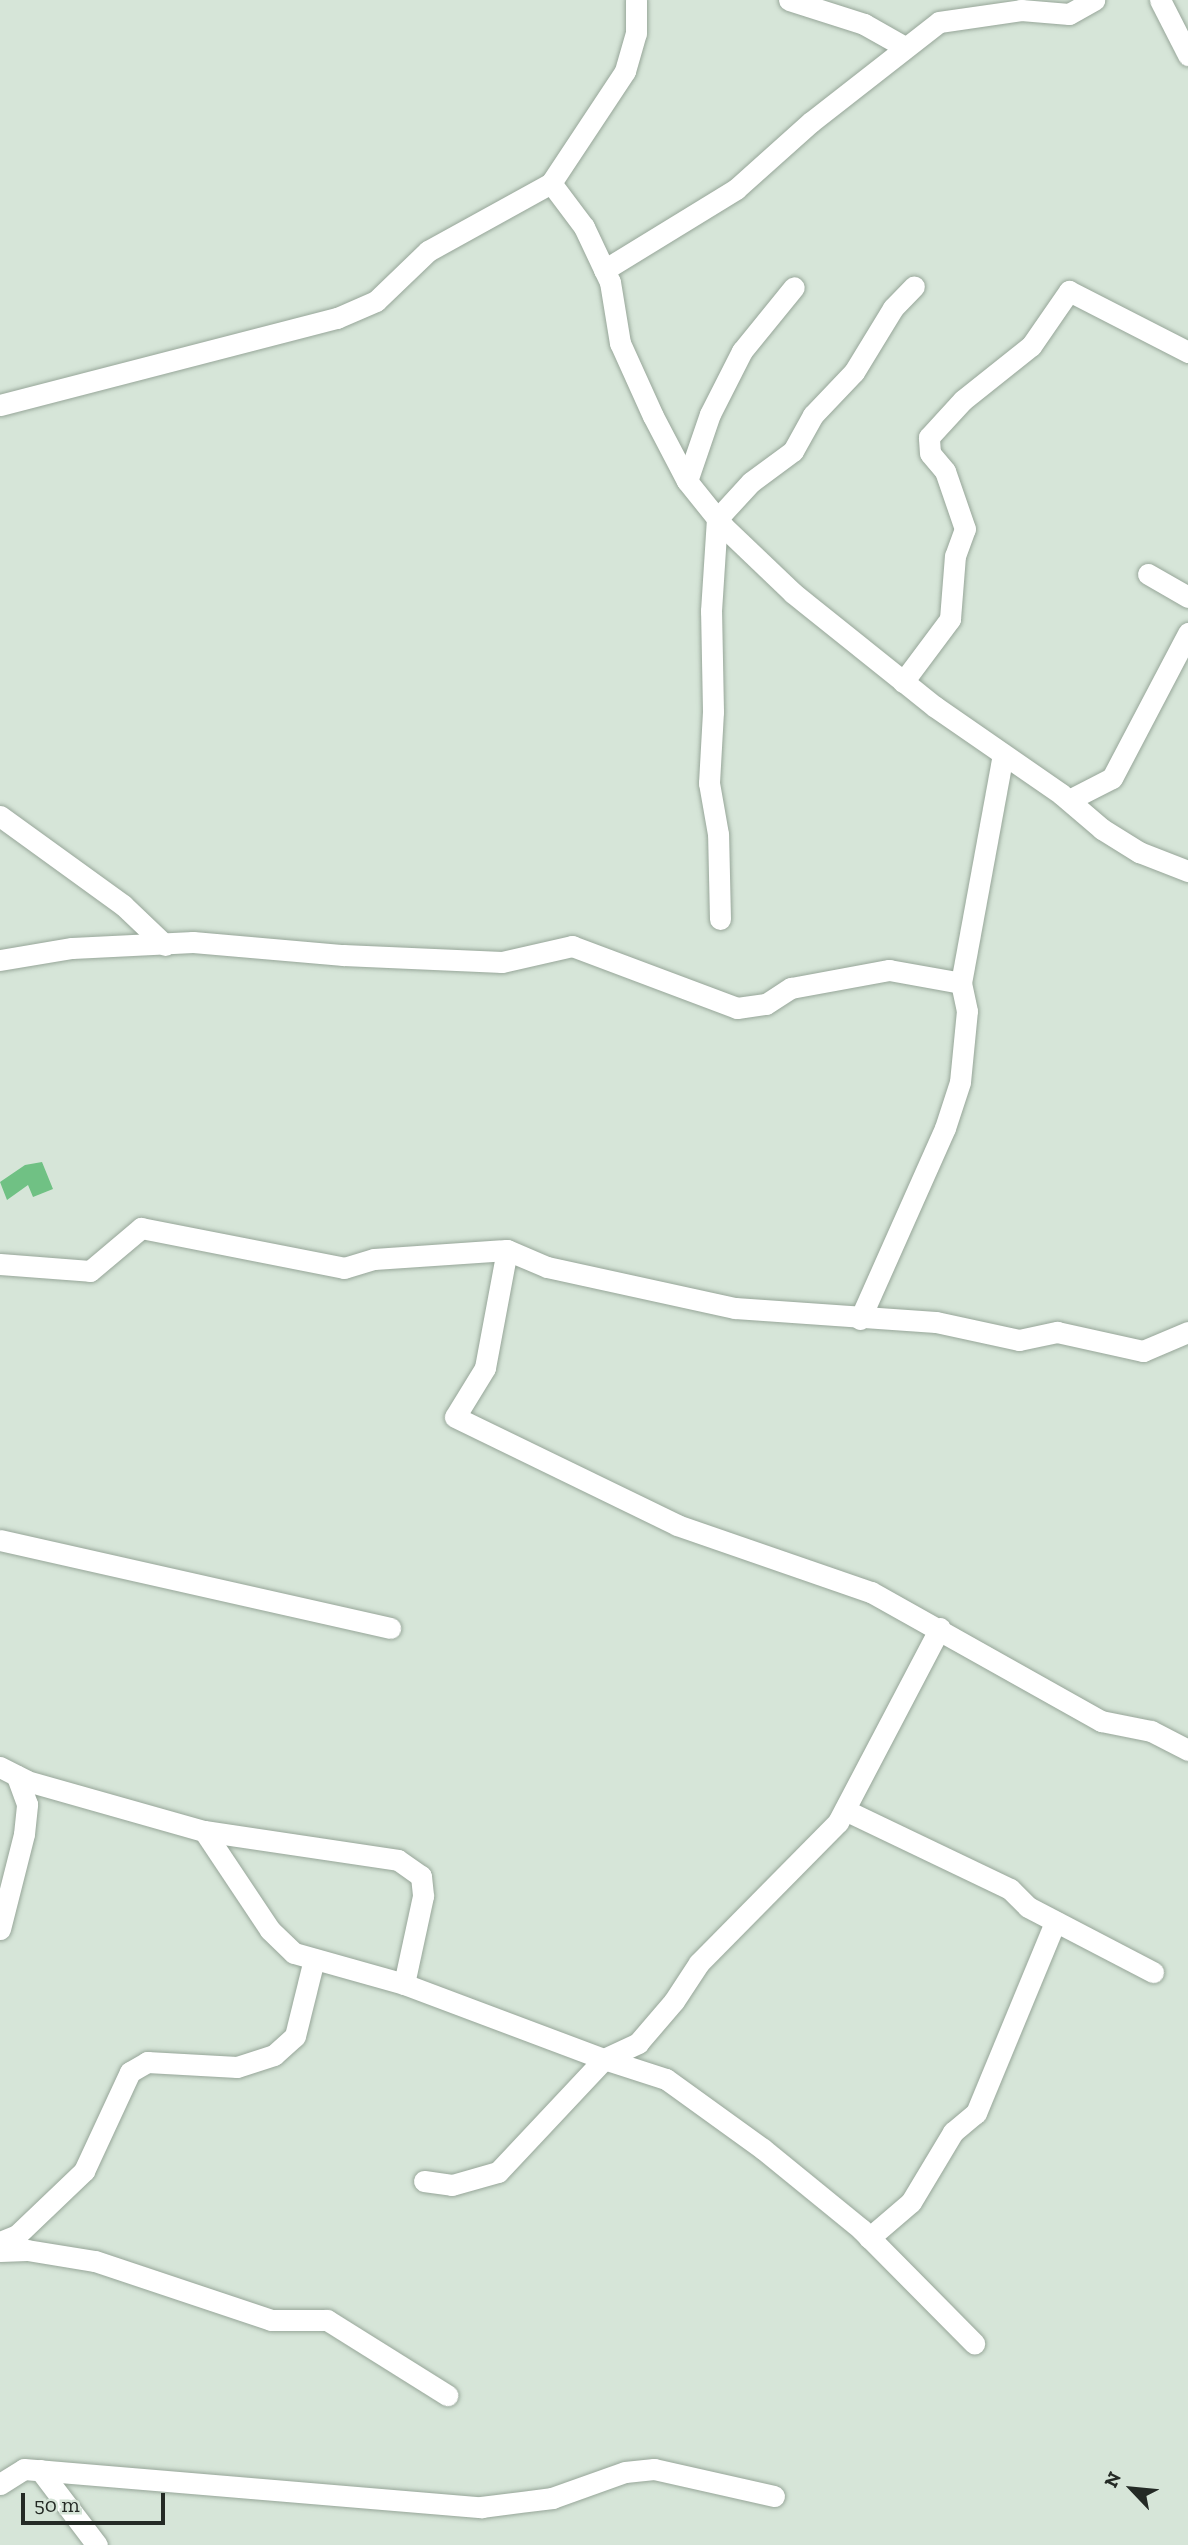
<!DOCTYPE html>
<html>
<head>
<meta charset="utf-8">
<style>
	body { margin:0 }
	#map { position:relative; width:1188px; height:2545px; overflow:hidden; background:#d6e5d8; font-family:"Zilla Slab",serif }
	div>[style] { position:absolute }
	.building>* { inset:0; background:#70c184 }
	.roads { filter:drop-shadow(0 0 2px #97a699) drop-shadow(0 0 2px #97a699) }
	.street>* { height:21px; margin:-10.5px; padding:0 10.5px; transform-origin:10.5px; border-radius:10.5px; background:#fff }
	span { translate:-50% -50%; white-space:nowrap; text-align:center; line-height:1.15; -webkit-text-stroke:6px #d6e5d8; paint-order:stroke }
	.north { position:absolute; left:1097px; top:2454px; width:70px; height:70px; -webkit-text-stroke:5px #d6e5d8; paint-order:stroke; rotate:296deg; font-size:19px; font-weight:700; line-height:28px; text-align:center; color:#242a25 }
	.north::after { content:''; display:block; margin:auto; width:24px; height:32px; background:#242a25; clip-path:polygon(50% 0,100% 100%,50% 72%,0 100%) }
	.scale { position:absolute; left:21px; top:2493px; width:144px; height:32px; box-sizing:border-box; border:4px solid #242a25; border-top:0; padding-left:9px; font-size:21px; line-height:24px; white-space:nowrap; color:#242a25; -webkit-text-stroke:5px #d6e5d8; paint-order:stroke }
</style>
</head>
<body>
<div id="map">
	<div class="building">
		<div style="clip-path:polygon(42px 1162px,53px 1189px,33px 1197px,28px 1185px,7px 1200px,0 1182px,25px 1165px)"></div>
	</div>
	<div class="roads">
		<div class="street">
			<div style="left:789px;top:0;width:79px;rotate:17.7deg"></div>
			<div style="left:864px;top:24px;width:45px;rotate:29.4deg"></div>
			<div style="left:1160px;top:0;width:62px;rotate:63deg"></div>
			<div style="left:551px;top:183px;width:55px;rotate:53.1deg"></div>
			<div style="left:584px;top:227px;width:61px;rotate:64.7deg"></div>
			<div style="left:610px;top:282px;width:62px;rotate:80.7deg"></div>
			<div style="left:620px;top:343px;width:80px;rotate:65.7deg"></div>
			<div style="left:653px;top:416px;width:73px;rotate:62.4deg"></div>
			<div style="left:687px;top:481px;width:59px;rotate:51.2deg"></div>
			<div style="left:724px;top:527px;width:95px;rotate:43.7deg"></div>
			<div style="left:793px;top:593px;width:181px;rotate:38.7deg"></div>
			<div style="left:934px;top:706px;width:155px;rotate:34.7deg"></div>
			<div style="left:1061px;top:794px;width:54px;rotate:40.5deg"></div>
			<div style="left:1102px;top:829px;width:44px;rotate:31.9deg"></div>
			<div style="left:1139px;top:852px;width:53px;rotate:21.2deg"></div>
			<div style="left:604px;top:270px;width:155px;rotate:-31.5deg"></div>
			<div style="left:736px;top:189px;width:101px;rotate:-41.8deg"></div>
			<div style="left:811px;top:122px;width:162px;rotate:-38deg"></div>
			<div style="left:939px;top:22px;width:83px;rotate:-8.3deg"></div>
			<div style="left:1021px;top:10px;width:48px;rotate:4.8deg"></div>
			<div style="left:1069px;top:14px;width:29px;rotate:-29deg"></div>
			<div style="left:0;top:405px;width:348px;rotate:-14.5deg"></div>
			<div style="left:337px;top:318px;width:43px;rotate:-23.6deg"></div>
			<div style="left:376px;top:301px;width:72px;rotate:-43.9deg"></div>
			<div style="left:428px;top:251px;width:141px;rotate:-28.9deg"></div>
			<div style="left:551px;top:183px;width:134px;rotate:-56.5deg"></div>
			<div style="left:625px;top:71px;width:40px;rotate:-74deg"></div>
			<div style="left:636px;top:33px;width:33px;rotate:-90deg"></div>
			<div style="left:687px;top:481px;width:71px;rotate:-71.1deg"></div>
			<div style="left:710px;top:414px;width:71px;rotate:-63.1deg"></div>
			<div style="left:742px;top:351px;width:82px;rotate:-50.9deg"></div>
			<div style="left:1148px;top:574px;width:46px;rotate:29.9deg"></div>
			<div style="left:903px;top:682px;width:79px;rotate:-53.3deg"></div>
			<div style="left:950px;top:619px;width:63px;rotate:-85.5deg"></div>
			<div style="left:955px;top:556px;width:29px;rotate:-70deg"></div>
			<div style="left:965px;top:529px;width:61px;rotate:-109deg"></div>
			<div style="left:945px;top:471px;width:23px;rotate:-130deg"></div>
			<div style="left:930px;top:453px;width:16px;rotate:-94deg"></div>
			<div style="left:929px;top:437px;width:50px;rotate:-47.4deg"></div>
			<div style="left:963px;top:400px;width:87px;rotate:-38.5deg"></div>
			<div style="left:1031px;top:346px;width:67px;rotate:-55.4deg"></div>
			<div style="left:1069px;top:291px;width:134px;rotate:27.1deg"></div>
			<div style="left:1069px;top:800px;width:48px;rotate:-27.1deg"></div>
			<div style="left:1112px;top:778px;width:164px;rotate:-62.3deg"></div>
			<div style="left:0;top:816px;width:152px;rotate:35.9deg"></div>
			<div style="left:123px;top:905px;width:58px;rotate:43.6deg"></div>
			<div style="left:720px;top:919px;width:85px;rotate:-91.3deg"></div>
			<div style="left:718px;top:834px;width:52px;rotate:-100deg"></div>
			<div style="left:709px;top:783px;width:71px;rotate:-86.8deg"></div>
			<div style="left:713px;top:712px;width:101px;rotate:-91.1deg"></div>
			<div style="left:711px;top:611px;width:92px;rotate:-86.3deg"></div>
			<div style="left:717px;top:519px;width:50px;rotate:-47.4deg"></div>
			<div style="left:751px;top:482px;width:52px;rotate:-36.4deg"></div>
			<div style="left:793px;top:451px;width:41px;rotate:-60.9deg"></div>
			<div style="left:813px;top:415px;width:59px;rotate:-46.4deg"></div>
			<div style="left:854px;top:372px;width:75px;rotate:-58.6deg"></div>
			<div style="left:893px;top:308px;width:30px;rotate:-46deg"></div>
			<div style="left:0;top:960px;width:73px;rotate:-9.5deg"></div>
			<div style="left:72px;top:948px;width:121px;rotate:-2.8deg"></div>
			<div style="left:193px;top:942px;width:151px;rotate:5deg"></div>
			<div style="left:343px;top:955px;width:159px;rotate:2.5deg"></div>
			<div style="left:502px;top:962px;width:72px;rotate:-12.9deg"></div>
			<div style="left:572px;top:946px;width:176px;rotate:20.6deg"></div>
			<div style="left:737px;top:1008px;width:29px;rotate:-8deg"></div>
			<div style="left:766px;top:1004px;width:30px;rotate:-33deg"></div>
			<div style="left:791px;top:988px;width:100px;rotate:-10.4deg"></div>
			<div style="left:889px;top:970px;width:73px;rotate:10.2deg"></div>
			<div style="left:507px;top:1250px;width:120px;rotate:100.6deg"></div>
			<div style="left:485px;top:1368px;width:57px;rotate:121.5deg"></div>
			<div style="left:455px;top:1417px;width:247px;rotate:25.9deg"></div>
			<div style="left:677px;top:1525px;width:205px;rotate:19.1deg"></div>
			<div style="left:871px;top:1592px;width:264px;rotate:29.3deg"></div>
			<div style="left:1101px;top:1721px;width:51px;rotate:11.3deg"></div>
			<div style="left:1151px;top:1731px;width:42px;rotate:27.2deg"></div>
			<div style="left:0;top:1264px;width:90px;rotate:4.4deg"></div>
			<div style="left:90px;top:1271px;width:67px;rotate:-40.1deg"></div>
			<div style="left:141px;top:1228px;width:207px;rotate:11.1deg"></div>
			<div style="left:344px;top:1268px;width:31px;rotate:-17deg"></div>
			<div style="left:374px;top:1259px;width:133px;rotate:-3.9deg"></div>
			<div style="left:507px;top:1250px;width:43px;rotate:23deg"></div>
			<div style="left:547px;top:1267px;width:192px;rotate:12.3deg"></div>
			<div style="left:735px;top:1308px;width:201px;rotate:4deg"></div>
			<div style="left:936px;top:1322px;width:85px;rotate:12.2deg"></div>
			<div style="left:1019px;top:1340px;width:39px;rotate:-12deg"></div>
			<div style="left:1057px;top:1332px;width:88px;rotate:12.5deg"></div>
			<div style="left:1143px;top:1351px;width:49px;rotate:-22.9deg"></div>
			<div style="left:860px;top:1319px;width:209px;rotate:-66deg"></div>
			<div style="left:945px;top:1128px;width:48px;rotate:-71.9deg"></div>
			<div style="left:960px;top:1082px;width:71px;rotate:-84.4deg"></div>
			<div style="left:967px;top:1011px;width:29px;rotate:-102deg"></div>
			<div style="left:961px;top:983px;width:232px;rotate:-79.6deg"></div>
			<div style="left:0;top:1540px;width:400px;rotate:12.7deg"></div>
			<div style="left:0;top:1767px;width:30px;rotate:27deg"></div>
			<div style="left:27px;top:1781px;width:184px;rotate:15.8deg"></div>
			<div style="left:204px;top:1831px;width:119px;rotate:56.3deg"></div>
			<div style="left:270px;top:1930px;width:33px;rotate:44deg"></div>
			<div style="left:294px;top:1953px;width:114px;rotate:15.7deg"></div>
			<div style="left:404px;top:1984px;width:214px;rotate:20.6deg"></div>
			<div style="left:604px;top:2059px;width:38px;rotate:-25deg"></div>
			<div style="left:638px;top:2043px;width:55px;rotate:-49.4deg"></div>
			<div style="left:674px;top:2001px;width:45px;rotate:-56.7deg"></div>
			<div style="left:699px;top:1963px;width:198px;rotate:-45.4deg"></div>
			<div style="left:838px;top:1822px;width:219px;rotate:-62.3deg"></div>
			<div style="left:845px;top:1810px;width:183px;rotate:25.6deg"></div>
			<div style="left:1010px;top:1889px;width:25px;rotate:45deg"></div>
			<div style="left:1028px;top:1907px;width:141px;rotate:27.5deg"></div>
			<div style="left:204px;top:1831px;width:196px;rotate:8.5deg"></div>
			<div style="left:398px;top:1860px;width:28px;rotate:35deg"></div>
			<div style="left:421px;top:1876px;width:20px;rotate:84deg"></div>
			<div style="left:423px;top:1896px;width:90px;rotate:102.2deg"></div>
			<div style="left:0;top:1929px;width:98px;rotate:-75.8deg"></div>
			<div style="left:24px;top:1834px;width:30px;rotate:-84deg"></div>
			<div style="left:27px;top:1804px;width:30px;rotate:-110deg"></div>
			<div style="left:424px;top:2181px;width:28px;rotate:8deg"></div>
			<div style="left:452px;top:2185px;width:48px;rotate:-15.8deg"></div>
			<div style="left:498px;top:2172px;width:155px;rotate:-46.8deg"></div>
			<div style="left:604px;top:2059px;width:65px;rotate:17.9deg"></div>
			<div style="left:666px;top:2079px;width:120px;rotate:35.8deg"></div>
			<div style="left:763px;top:2149px;width:127px;rotate:39.2deg"></div>
			<div style="left:861px;top:2229px;width:161px;rotate:45.3deg"></div>
			<div style="left:869px;top:2238px;width:55px;rotate:-40.6deg"></div>
			<div style="left:911px;top:2202px;width:82px;rotate:-59deg"></div>
			<div style="left:953px;top:2132px;width:30px;rotate:-40deg"></div>
			<div style="left:976px;top:2113px;width:207px;rotate:-67.5deg"></div>
			<div style="left:0;top:2242px;width:18px;rotate:-22deg"></div>
			<div style="left:17px;top:2235px;width:93px;rotate:-43.7deg"></div>
			<div style="left:84px;top:2171px;width:109px;rotate:-65.1deg"></div>
			<div style="left:130px;top:2072px;width:20px;rotate:-30deg"></div>
			<div style="left:147px;top:2062px;width:90px;rotate:3.2deg"></div>
			<div style="left:237px;top:2067px;width:39px;rotate:-18deg"></div>
			<div style="left:274px;top:2055px;width:28px;rotate:-42deg"></div>
			<div style="left:295px;top:2036px;width:79px;rotate:-76.1deg"></div>
			<div style="left:0;top:2251px;width:27px;rotate:-2deg"></div>
			<div style="left:27px;top:2250px;width:69px;rotate:9.2deg"></div>
			<div style="left:95px;top:2261px;width:186px;rotate:18.5deg"></div>
			<div style="left:271px;top:2320px;width:56px"></div>
			<div style="left:327px;top:2320px;width:142px;rotate:32deg"></div>
			<div style="left:40px;top:2470px;width:94px;rotate:52.8deg"></div>
			<div style="left:0;top:2484px;width:28px;rotate:-32deg"></div>
			<div style="left:24px;top:2469px;width:459px;rotate:4.8deg"></div>
			<div style="left:481px;top:2507px;width:72px;rotate:-7.2deg"></div>
			<div style="left:552px;top:2498px;width:77px;rotate:-19.6deg"></div>
			<div style="left:625px;top:2472px;width:29px;rotate:-6deg"></div>
			<div style="left:654px;top:2469px;width:123px;rotate:12.7deg"></div>
		</div>
	</div>
	<div class="north">N</div>
	<div class="scale">50 m</div>
</div>
</body>
</html>
